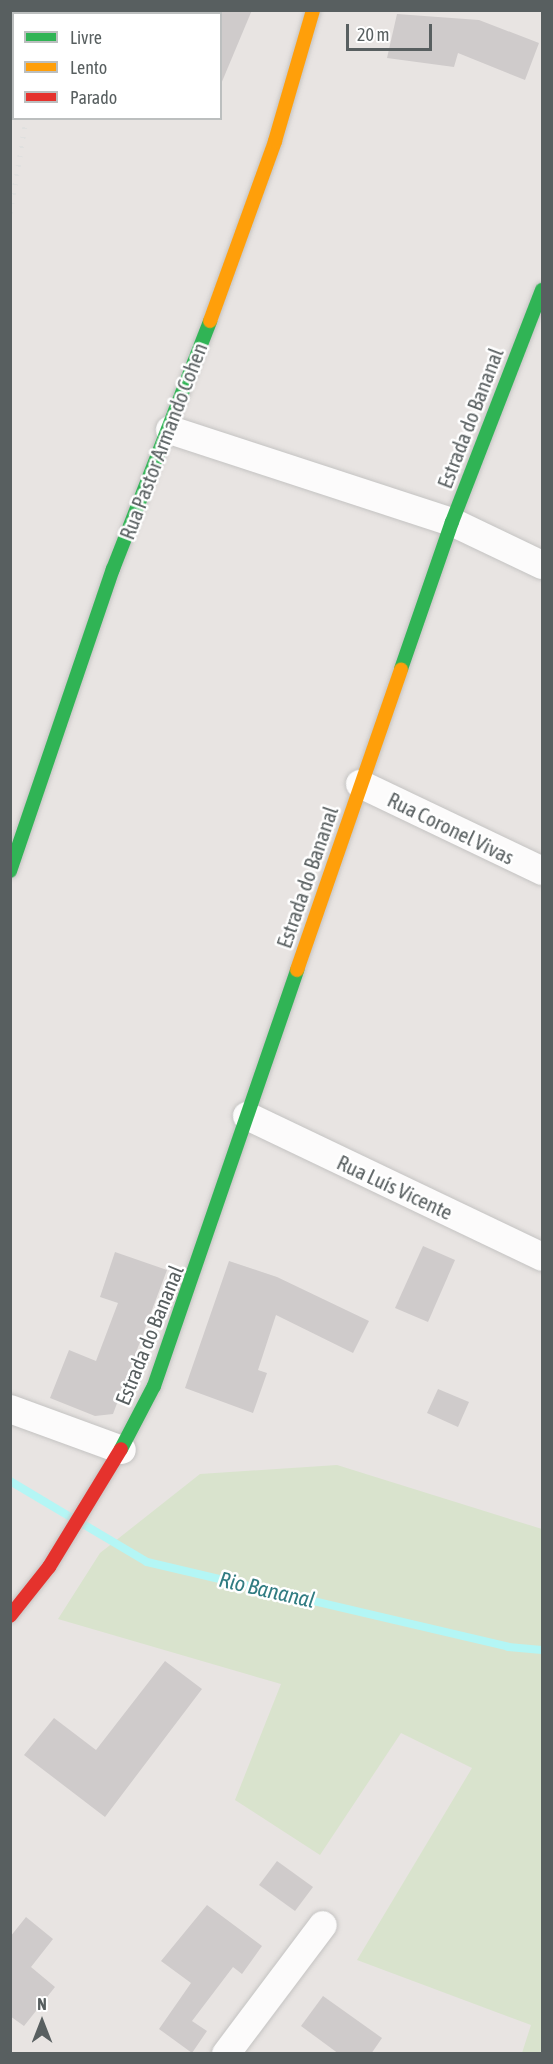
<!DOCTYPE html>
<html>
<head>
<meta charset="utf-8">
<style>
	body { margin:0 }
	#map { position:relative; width:553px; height:2064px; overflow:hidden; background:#e8e4e2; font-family:"Asap Condensed",sans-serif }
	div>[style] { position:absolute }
	.green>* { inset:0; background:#d9e3cd }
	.stream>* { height:8px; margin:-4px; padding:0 4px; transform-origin:4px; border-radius:4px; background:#b4f6f5 }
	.building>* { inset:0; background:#cfcbcb }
	.roads { filter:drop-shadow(0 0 2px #c4c3c2) drop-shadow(0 0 2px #c4c3c2) }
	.street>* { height:28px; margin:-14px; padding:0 14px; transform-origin:14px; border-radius:14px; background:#fcfbfb }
	.fast>* { height:14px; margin:-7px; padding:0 7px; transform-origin:7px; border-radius:7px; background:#30b455 }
	.slow>* { height:14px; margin:-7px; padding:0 7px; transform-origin:7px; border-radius:7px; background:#ff9f0a }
	.jam>* { height:14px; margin:-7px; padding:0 7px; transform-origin:7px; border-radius:7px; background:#e5322d }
	.rail>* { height:4.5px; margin-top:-2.25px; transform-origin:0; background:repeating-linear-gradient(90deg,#e0e0df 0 1.5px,transparent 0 9.5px) }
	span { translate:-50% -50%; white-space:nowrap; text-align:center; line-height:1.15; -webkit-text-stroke:5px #fff; paint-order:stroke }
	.street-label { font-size:21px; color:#585f60 }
	.water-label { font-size:22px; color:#317c82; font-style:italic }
	.frame { position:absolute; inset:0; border:12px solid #585f60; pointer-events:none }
	.legend { position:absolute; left:12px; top:12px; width:210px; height:108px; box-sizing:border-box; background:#fff; border:2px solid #bcbfbf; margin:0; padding:8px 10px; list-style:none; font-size:18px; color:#585f60 }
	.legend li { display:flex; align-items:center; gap:12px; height:30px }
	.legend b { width:30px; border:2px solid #bcbfbf }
	.north { position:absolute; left:12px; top:1992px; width:60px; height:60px; -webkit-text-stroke:4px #fff; paint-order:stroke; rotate:0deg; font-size:16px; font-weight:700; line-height:24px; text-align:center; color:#585f60 }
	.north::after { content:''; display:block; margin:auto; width:21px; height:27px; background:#585f60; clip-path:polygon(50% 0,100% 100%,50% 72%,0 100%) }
	.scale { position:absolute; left:346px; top:24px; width:86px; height:27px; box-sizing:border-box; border:3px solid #585f60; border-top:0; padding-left:8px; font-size:18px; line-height:21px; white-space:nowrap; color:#585f60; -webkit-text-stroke:4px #fff; paint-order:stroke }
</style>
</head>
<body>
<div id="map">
	<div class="green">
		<div style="clip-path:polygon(337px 1465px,542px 1529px,542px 2053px,522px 2053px,531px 2025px,357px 1960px,472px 1768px,401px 1733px,320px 1855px,235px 1800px,281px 1684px,58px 1619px,100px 1553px,200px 1474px)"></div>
	</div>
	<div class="stream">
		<div style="left:10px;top:1481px;width:72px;rotate:30.8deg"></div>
		<div style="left:83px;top:1524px;width:74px;rotate:30.7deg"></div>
		<div style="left:147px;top:1562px;width:371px;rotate:13.2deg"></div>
		<div style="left:508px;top:1647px;width:34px;rotate:5deg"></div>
	</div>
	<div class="building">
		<div style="clip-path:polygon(220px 10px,252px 10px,221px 84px,220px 84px)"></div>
		<div style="clip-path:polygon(397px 14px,479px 20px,539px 43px,525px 80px,458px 53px,454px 67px,387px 58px)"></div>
		<div style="clip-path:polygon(423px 1246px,455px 1260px,428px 1322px,395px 1308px)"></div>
		<div style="clip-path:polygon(115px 1252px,167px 1270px,113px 1414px,95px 1416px,50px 1398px,69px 1350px,96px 1361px,118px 1303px,100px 1297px)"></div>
		<div style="clip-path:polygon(229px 1261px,277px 1277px,369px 1321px,353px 1353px,276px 1315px,258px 1370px,267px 1373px,253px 1413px,185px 1388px)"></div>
		<div style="clip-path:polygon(438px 1389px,469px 1402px,458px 1427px,427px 1413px)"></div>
		<div style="clip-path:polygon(165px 1661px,202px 1689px,105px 1817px,24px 1755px,54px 1718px,96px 1750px)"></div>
		<div style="clip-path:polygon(277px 1861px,313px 1887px,295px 1911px,259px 1885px)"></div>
		<div style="clip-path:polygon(207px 1905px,262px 1946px,242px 1974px,233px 1967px,192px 2021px,207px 2031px,192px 2053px,159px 2029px,191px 1983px,161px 1961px)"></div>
		<div style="clip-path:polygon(26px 1917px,53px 1939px,31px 1967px,55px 1987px,24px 2026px,10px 2016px,10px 1937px)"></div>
		<div style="clip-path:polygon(323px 1996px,382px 2038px,371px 2054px,339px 2054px,301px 2026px)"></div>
	</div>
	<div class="roads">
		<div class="street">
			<div style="left:170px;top:430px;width:297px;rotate:18.1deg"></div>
			<div style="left:452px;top:522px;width:100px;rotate:25.5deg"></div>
			<div style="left:360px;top:784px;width:202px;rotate:25.5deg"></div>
			<div style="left:247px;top:1116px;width:327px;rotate:25.5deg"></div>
			<div style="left:10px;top:1409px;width:119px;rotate:20.1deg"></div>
			<div style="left:226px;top:2054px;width:161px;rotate:-53.1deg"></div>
		</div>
		<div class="fast">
			<div style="left:401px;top:669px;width:156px;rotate:-70.9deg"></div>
			<div style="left:452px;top:522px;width:249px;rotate:-68.8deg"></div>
			<div style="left:10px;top:871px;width:319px;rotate:-71.2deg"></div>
			<div style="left:113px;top:569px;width:266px;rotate:-68.6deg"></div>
			<div style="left:121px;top:1449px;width:71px;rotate:-62.4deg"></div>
			<div style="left:154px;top:1386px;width:440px;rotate:-71deg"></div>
		</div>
		<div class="slow">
			<div style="left:210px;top:321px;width:191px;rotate:-70.1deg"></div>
			<div style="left:275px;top:141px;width:136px;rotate:-73.8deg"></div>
			<div style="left:297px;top:970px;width:318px;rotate:-70.9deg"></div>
		</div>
		<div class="jam">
			<div style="left:10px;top:1616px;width:63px;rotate:-51.5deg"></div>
			<div style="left:49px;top:1567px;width:138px;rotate:-58.6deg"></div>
		</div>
	</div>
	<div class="rail">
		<div style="left:45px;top:14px;width:4px;rotate:-90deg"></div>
		<div style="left:10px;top:213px;width:96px;rotate:-80.4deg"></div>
	</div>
	<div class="street-label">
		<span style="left:470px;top:418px;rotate:-69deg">Estrada do Bananal</span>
		<span style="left:163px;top:441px;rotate:-69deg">Rua Pastor Armando Cohen</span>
		<span style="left:451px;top:828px;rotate:26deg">Rua Coronel Vivas</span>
		<span style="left:307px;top:877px;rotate:-71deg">Estrada do Bananal</span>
		<span style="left:395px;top:1187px;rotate:25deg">Rua Luís Vicente</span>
		<span style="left:149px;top:1335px;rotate:-68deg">Estrada do Bananal</span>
	</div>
	<div class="water-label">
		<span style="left:267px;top:1590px;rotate:13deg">Rio Bananal</span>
	</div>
	<div class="frame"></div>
	<ul class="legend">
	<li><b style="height:8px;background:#30b455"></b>Livre</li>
	<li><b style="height:8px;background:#ff9f0a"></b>Lento</li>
	<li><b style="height:8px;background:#e5322d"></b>Parado</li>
	</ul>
	<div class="north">N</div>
	<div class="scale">20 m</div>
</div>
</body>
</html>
